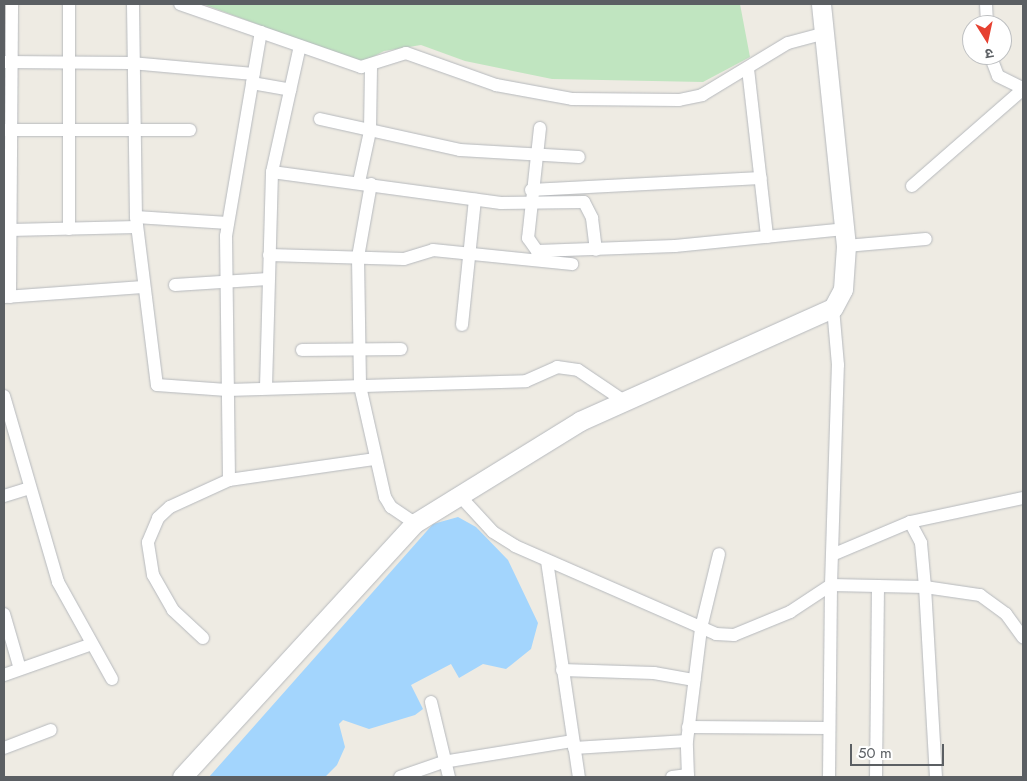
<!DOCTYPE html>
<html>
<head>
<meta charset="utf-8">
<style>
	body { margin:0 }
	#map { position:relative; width:1027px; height:781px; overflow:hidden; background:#eeebe3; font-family:Jost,"Noto Sans Devanagari",sans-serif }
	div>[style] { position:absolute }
	.green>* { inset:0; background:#c0e5c0 }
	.water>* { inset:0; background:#a3d5fd }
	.roads { filter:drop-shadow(0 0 1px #b6b9bd) drop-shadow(0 0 1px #b6b9bd) }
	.street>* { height:12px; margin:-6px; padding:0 6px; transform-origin:6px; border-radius:6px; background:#fff }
	.secondary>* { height:19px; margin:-9.5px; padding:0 9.5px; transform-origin:9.5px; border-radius:9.5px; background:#fff }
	span { translate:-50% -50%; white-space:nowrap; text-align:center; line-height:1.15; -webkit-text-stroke:4px #fff; paint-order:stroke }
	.frame { position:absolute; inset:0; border:5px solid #5b5f63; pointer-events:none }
	.north { position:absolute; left:962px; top:15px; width:50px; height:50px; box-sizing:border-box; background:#fff; border:1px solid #bdbfc1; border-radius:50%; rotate:170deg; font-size:14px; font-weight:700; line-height:20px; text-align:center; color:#5b5f63 }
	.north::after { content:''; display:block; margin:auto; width:18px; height:22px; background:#e64131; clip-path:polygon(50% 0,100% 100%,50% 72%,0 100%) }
	.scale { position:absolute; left:850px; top:744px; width:94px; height:22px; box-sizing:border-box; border:2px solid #5b5f63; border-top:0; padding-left:6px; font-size:15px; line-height:18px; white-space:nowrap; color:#5b5f63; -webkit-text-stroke:4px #fff; paint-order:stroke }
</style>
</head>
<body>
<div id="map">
	<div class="green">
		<div style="clip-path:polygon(203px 4px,740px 4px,750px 57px,703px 82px,552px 79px,465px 61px,421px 45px,384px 51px,361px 63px)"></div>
	</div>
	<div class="water">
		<div style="clip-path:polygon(458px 517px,476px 527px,508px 560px,538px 623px,531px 649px,506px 669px,483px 664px,459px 678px,451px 664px,411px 685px,423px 709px,415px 715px,369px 729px,343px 720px,339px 724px,345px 747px,337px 765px,325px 777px,209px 777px,433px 524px)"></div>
	</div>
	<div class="roads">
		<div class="street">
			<div style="left:69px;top:4px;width:225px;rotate:90deg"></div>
			<div style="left:133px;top:4px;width:213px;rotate:89.2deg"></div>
			<div style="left:136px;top:217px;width:169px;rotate:82.9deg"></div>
			<div style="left:157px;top:385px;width:70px;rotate:4.1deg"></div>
			<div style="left:227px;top:390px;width:299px;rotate:-1.7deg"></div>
			<div style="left:526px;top:381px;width:34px;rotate:-24deg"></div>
			<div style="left:557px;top:367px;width:21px;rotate:8deg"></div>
			<div style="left:578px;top:370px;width:55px;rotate:34deg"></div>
			<div style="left:180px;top:4px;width:192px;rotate:19.2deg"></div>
			<div style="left:361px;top:67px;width:47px;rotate:-17.3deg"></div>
			<div style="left:406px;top:53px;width:96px;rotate:19.6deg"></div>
			<div style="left:496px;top:85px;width:77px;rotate:10.4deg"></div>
			<div style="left:572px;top:99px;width:107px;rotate:0.5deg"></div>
			<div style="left:679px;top:100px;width:24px;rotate:-12deg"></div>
			<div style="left:702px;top:95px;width:100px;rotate:-31.2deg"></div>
			<div style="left:788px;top:43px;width:34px;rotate:-15deg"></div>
			<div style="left:986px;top:4px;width:21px;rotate:87deg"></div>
			<div style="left:990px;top:55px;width:22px;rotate:69deg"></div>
			<div style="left:998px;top:76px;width:28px;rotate:26deg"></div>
			<div style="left:4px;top:62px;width:127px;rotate:0.5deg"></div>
			<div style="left:131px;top:63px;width:123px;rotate:5.1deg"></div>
			<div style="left:748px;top:69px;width:169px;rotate:83.5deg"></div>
			<div style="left:252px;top:83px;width:39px;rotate:10deg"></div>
			<div style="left:320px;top:119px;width:143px;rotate:12.5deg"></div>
			<div style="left:460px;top:150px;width:119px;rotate:3.4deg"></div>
			<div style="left:540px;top:128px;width:111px;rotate:96.2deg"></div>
			<div style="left:528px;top:238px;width:16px;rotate:55deg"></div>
			<div style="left:537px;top:251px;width:138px;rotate:-2.1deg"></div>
			<div style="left:675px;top:246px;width:170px;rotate:-5.7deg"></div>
			<div style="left:4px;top:130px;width:186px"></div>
			<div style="left:272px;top:172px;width:231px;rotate:7.7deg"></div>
			<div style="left:501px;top:203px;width:83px;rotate:-0.7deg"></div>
			<div style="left:584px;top:202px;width:18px;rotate:63deg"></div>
			<div style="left:592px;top:218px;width:32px;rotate:83deg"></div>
			<div style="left:359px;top:182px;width:52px;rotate:-77.8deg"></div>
			<div style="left:370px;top:131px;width:64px;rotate:-89.1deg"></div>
			<div style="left:371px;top:184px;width:74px;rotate:100.1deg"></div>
			<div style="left:358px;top:257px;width:129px;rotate:89.1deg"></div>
			<div style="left:360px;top:386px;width:114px;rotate:77.3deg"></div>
			<div style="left:385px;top:497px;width:12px;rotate:59deg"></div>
			<div style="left:391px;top:507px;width:29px;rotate:34deg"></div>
			<div style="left:912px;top:186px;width:147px;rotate:-41.1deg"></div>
			<div style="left:531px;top:190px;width:230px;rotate:-3deg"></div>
			<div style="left:136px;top:217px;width:92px;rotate:3.7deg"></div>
			<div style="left:10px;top:230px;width:127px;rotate:-1.4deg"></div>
			<div style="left:846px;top:246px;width:80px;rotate:-5deg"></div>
			<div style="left:269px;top:255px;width:135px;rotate:1.7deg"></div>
			<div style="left:404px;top:259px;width:30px;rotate:-17deg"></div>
			<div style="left:433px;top:250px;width:140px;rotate:5.8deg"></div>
			<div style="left:175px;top:285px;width:93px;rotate:-3.7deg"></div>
			<div style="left:4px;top:297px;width:140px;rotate:-4.1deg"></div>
			<div style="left:10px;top:297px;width:293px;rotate:-89.6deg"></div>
			<div style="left:462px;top:325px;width:126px;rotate:-84.1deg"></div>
			<div style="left:302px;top:350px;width:99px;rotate:-0.6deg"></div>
			<div style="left:266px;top:387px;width:215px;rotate:-88.4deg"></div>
			<div style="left:272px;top:172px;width:129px;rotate:-77.5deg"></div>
			<div style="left:4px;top:396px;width:194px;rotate:73.8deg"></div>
			<div style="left:58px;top:582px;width:111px;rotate:60.9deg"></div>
			<div style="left:229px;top:480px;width:244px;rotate:-90.7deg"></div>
			<div style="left:226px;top:236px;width:207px;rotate:-80.3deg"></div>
			<div style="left:459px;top:495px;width:50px;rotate:47.4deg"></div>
			<div style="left:493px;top:532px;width:26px;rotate:32deg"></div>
			<div style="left:515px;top:546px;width:219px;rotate:23.6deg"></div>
			<div style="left:716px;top:634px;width:18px;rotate:3deg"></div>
			<div style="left:734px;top:635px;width:61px;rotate:-22.3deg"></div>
			<div style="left:790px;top:612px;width:49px;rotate:-33.4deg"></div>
			<div style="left:831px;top:585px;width:220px;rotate:-88.2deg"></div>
			<div style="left:838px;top:365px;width:57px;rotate:-95deg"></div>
			<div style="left:4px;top:496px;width:27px;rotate:-17deg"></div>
			<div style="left:910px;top:522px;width:24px;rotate:62deg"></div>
			<div style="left:921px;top:543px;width:44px;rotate:84.8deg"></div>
			<div style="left:925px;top:587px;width:190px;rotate:86.7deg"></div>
			<div style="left:832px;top:555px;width:85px;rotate:-22.9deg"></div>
			<div style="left:910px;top:522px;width:116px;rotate:-12deg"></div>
			<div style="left:547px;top:561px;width:218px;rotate:81.6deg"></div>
			<div style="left:4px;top:614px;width:57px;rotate:73.8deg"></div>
			<div style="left:203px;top:638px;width:41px;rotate:-137deg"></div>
			<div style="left:173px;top:610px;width:40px;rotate:-119.7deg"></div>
			<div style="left:153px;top:575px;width:33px;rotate:-99deg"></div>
			<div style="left:148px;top:542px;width:26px;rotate:-67deg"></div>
			<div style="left:158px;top:518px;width:16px;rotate:-43deg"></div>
			<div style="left:170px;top:507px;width:65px;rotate:-24.6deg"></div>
			<div style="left:229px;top:480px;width:148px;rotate:-8.2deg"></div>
			<div style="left:562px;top:670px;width:92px;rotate:1.9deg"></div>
			<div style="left:654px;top:673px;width:41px;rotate:9.9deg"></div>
			<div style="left:4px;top:675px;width:93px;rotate:-19.4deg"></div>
			<div style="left:431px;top:702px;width:77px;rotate:76.5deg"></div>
			<div style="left:688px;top:727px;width:141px;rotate:0.4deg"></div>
			<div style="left:4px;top:748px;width:50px;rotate:-21deg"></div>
			<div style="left:574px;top:748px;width:113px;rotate:-3.5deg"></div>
			<div style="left:400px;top:777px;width:46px;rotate:-19.2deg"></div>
			<div style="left:443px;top:762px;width:132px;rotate:-9.2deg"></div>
			<div style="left:672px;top:777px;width:16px;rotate:-7deg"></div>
			<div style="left:688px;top:777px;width:36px;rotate:-92deg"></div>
			<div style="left:687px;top:741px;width:114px;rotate:-82.9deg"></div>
			<div style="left:701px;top:628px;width:76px;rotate:-76.3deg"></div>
			<div style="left:829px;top:777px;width:192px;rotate:-89.4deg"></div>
			<div style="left:831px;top:585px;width:94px;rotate:1.2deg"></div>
			<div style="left:925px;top:587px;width:56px;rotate:8.3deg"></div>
			<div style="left:980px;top:595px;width:32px;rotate:36deg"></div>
			<div style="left:1006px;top:614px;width:29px;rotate:54deg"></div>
			<div style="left:876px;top:777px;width:191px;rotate:-89.4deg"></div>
		</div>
		<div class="secondary">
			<div style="left:182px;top:777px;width:345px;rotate:-47.5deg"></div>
			<div style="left:415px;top:523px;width:194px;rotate:-31.7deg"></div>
			<div style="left:580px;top:421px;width:277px;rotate:-24.1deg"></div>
			<div style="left:833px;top:308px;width:21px;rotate:-62deg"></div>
			<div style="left:843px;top:289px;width:43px;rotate:-86deg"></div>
			<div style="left:846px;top:246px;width:243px;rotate:-95.9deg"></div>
		</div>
	</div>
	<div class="frame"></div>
	<div class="north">उ</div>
	<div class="scale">50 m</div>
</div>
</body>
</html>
